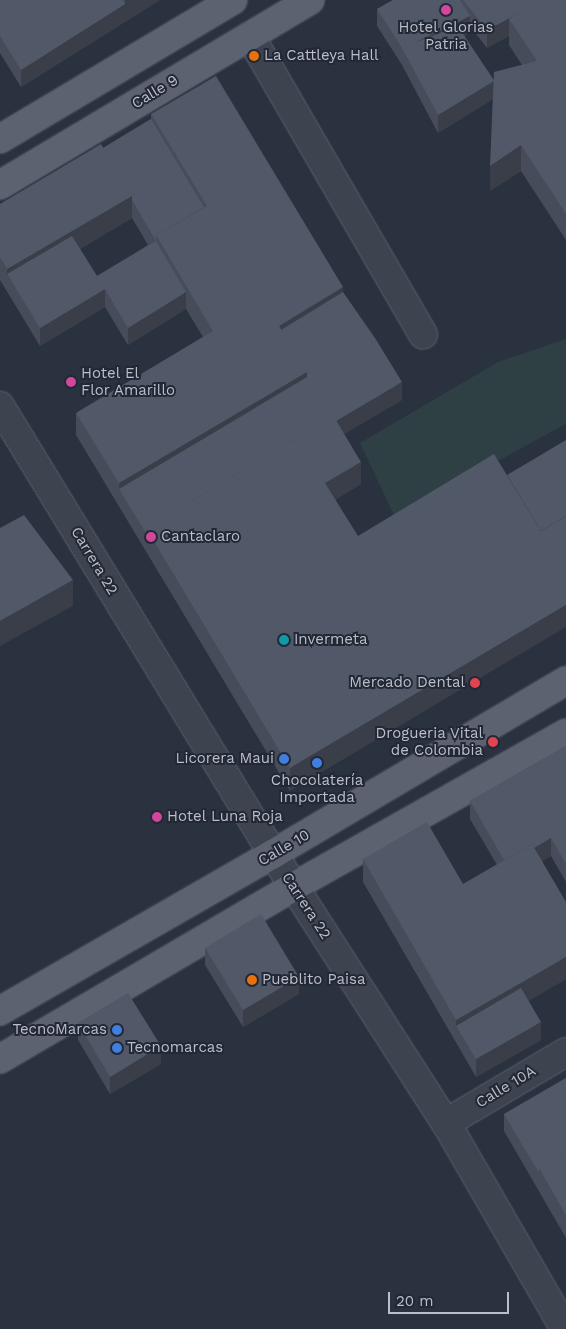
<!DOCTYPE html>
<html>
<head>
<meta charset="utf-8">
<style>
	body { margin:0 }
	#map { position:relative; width:566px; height:1329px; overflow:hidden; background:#2a313f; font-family:"Work Sans",sans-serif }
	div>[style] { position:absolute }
	.green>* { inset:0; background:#2f4044 }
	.roads { filter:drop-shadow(0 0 1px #5c616d) drop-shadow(0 0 1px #5c616d) }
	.minor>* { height:28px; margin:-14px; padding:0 14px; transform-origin:14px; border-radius:14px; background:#3e4350 }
	.major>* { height:28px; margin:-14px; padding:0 14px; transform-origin:14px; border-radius:14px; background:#5c626f }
	.wall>* { inset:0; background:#464c59 }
	.shaded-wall>* { inset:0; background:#393e49 }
	.building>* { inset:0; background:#515868 }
	.dots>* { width:14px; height:14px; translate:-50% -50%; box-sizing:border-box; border:2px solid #222835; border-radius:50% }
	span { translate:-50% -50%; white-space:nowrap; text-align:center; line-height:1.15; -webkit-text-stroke:4px #222835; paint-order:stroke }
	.poi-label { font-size:15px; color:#bbbfca }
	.left { translate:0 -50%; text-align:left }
	.right { translate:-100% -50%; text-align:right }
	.street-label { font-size:15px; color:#bbbfca }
	.scale { position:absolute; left:388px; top:1292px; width:121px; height:22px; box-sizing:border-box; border:2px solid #bbbfca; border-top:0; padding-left:6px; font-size:15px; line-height:18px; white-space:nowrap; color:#bbbfca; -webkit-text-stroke:4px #222835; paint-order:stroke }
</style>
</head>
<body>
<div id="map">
	<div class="green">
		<div style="clip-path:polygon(566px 339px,566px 424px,395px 517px,360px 443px,498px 362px)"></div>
	</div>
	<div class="roads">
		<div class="minor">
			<div style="left:250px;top:36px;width:345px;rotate:59.9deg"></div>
			<div style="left:0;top:406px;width:525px;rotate:58.64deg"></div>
			<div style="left:273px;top:854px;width:320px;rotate:57.3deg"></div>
			<div style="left:446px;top:1123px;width:238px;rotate:60deg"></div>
			<div style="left:446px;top:1123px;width:139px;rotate:-30.6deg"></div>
		</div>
		<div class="major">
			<div style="left:0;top:139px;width:271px;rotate:-30.8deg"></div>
			<div style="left:0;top:185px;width:361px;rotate:-30.8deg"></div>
			<div style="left:0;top:1011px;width:315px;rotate:-29.9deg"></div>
			<div style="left:273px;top:854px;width:340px;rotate:-30.6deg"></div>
			<div style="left:0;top:1059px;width:340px;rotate:-30.4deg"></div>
			<div style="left:293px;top:887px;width:313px;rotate:-29.4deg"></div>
		</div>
	</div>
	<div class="wall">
		<div style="clip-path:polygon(0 0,160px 0,21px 87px,0 53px)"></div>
		<div style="clip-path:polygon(evenodd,393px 0,566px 0,566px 240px,521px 171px,490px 191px,493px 99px,438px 133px,402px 65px,377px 26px,377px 9px,393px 0,470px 26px,487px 48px,509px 36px,509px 45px,522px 65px,494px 80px,464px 36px,470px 33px,470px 26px)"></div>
		<div style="clip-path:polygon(evenodd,151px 114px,343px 292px,402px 400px,344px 434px,361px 484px,336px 499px,290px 791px,76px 435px,76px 413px,203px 337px,186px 309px,128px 345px,105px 307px,40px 346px,0 280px,0 204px,103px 148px,151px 119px,151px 114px,132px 218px,148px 245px,97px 276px,80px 249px,132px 218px)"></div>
		<div style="clip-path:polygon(566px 746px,566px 882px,551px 856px,542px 861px,566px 979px,528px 1001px,541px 1040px,476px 1077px,363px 882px,363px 859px,463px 884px,497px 865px,470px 819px,470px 801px)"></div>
		<div style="clip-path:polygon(205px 948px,299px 994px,243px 1027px,205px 965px)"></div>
		<div style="clip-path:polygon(78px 1023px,161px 1064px,110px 1094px,78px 1040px)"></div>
		<div style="clip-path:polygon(566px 1078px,566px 1238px,504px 1131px,504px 1114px)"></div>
	</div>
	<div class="shaded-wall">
		<div style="clip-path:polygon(125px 0,160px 0,21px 87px,21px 70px,125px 4px)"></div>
		<div style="clip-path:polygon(544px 0,509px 19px,509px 36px,487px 48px,487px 30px)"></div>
		<div style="clip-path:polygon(470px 16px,470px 33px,414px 61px,414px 43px)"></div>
		<div style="clip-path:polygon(494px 80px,494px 98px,438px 133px,438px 115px)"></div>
		<div style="clip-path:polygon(521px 145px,521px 171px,490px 191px,490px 166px)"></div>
		<div style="clip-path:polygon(132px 196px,132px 218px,15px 287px,7px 274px,7px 269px)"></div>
		<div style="clip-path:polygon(343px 287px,343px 310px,287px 344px,279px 326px)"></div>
		<div style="clip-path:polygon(105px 289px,105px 307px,40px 346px,40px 328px)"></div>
		<div style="clip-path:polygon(186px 292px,186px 309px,128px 345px,128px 328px)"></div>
		<div style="clip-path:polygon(307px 372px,307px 394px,119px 489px,119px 483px)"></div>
		<div style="clip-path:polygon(402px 382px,402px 400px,156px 545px,148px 532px)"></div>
		<div style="clip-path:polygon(361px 462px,361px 484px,325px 505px,325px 483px)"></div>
		<div style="clip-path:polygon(73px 580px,73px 606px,0 646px,0 621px)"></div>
		<div style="clip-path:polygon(566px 605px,566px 627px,290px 791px,290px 768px)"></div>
		<div style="clip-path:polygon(551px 838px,551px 856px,506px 881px,506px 864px)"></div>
		<div style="clip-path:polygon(566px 957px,566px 979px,464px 1039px,456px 1026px,456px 1043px,456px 1020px)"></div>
		<div style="clip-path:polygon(299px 977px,299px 994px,243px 1027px,243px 1010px)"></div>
		<div style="clip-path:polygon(541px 1022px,541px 1040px,476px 1077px,476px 1059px)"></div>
		<div style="clip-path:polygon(161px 1046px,161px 1064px,110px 1094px,110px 1077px)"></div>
	</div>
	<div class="building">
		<div style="clip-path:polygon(0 0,122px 0,125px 4px,21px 70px,0 36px)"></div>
		<div style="clip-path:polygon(393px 0,460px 0,470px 16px,414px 43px,458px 26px,494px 81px,438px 115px,402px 48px,377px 9px)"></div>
		<div style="clip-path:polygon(463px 0,539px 0,517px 14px,487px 30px)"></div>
		<div style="clip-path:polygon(539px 0,566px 0,566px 214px,521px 145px,490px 166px,494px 72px,537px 61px,509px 19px)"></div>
		<div style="clip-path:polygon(216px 76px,343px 287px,279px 326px,307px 372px,119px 483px,76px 413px,213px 331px,156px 235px,207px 206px,151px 114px)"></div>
		<div style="clip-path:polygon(151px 119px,204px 207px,156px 235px,156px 241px,186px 292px,128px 328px,105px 289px,40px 328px,7px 274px,72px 236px,97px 276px,156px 241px,132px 200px,132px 196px,103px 148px)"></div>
		<div style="clip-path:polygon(101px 144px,132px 196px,7px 269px,0 257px,0 204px)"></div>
		<div style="clip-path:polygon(343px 292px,375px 338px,402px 382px,336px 421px,334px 417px,146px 528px,146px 533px,119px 489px,307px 377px,307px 372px,281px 330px)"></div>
		<div style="clip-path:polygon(334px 417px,361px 462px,325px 483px,358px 536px,494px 454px,541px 531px,566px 516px,566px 605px,290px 768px,146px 528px)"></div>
		<div style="clip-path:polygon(566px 440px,566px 516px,541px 531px,507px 475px)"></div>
		<div style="clip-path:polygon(24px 515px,73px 580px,0 621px,0 528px)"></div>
		<div style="clip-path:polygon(566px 746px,566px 864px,551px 838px,534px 848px,532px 844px,504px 860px,470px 801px)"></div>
		<div style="clip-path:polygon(427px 822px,463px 884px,532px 844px,566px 902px,566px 957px,456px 1020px,363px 859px)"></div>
		<div style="clip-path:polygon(261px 914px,299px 977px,243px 1010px,205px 948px)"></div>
		<div style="clip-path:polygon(521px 988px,541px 1022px,476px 1059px,456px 1026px)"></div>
		<div style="clip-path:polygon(128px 993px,161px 1046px,110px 1077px,78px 1023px)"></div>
		<div style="clip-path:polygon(566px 1078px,566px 1153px,539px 1168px,539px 1173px,504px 1114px)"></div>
		<div style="clip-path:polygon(566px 1153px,566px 1215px,539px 1168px)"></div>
	</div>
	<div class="dots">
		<div style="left:446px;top:10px;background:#d1479c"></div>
		<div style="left:254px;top:56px;background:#e8710a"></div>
		<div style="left:71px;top:382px;background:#d1479c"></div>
		<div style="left:151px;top:537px;background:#d1479c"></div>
		<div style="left:284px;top:640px;background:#0f9aa8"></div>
		<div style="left:475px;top:683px;background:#e0444e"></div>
		<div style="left:493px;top:742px;background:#e0444e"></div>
		<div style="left:284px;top:759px;background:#3f7fe0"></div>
		<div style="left:317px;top:763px;background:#3f7fe0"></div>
		<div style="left:157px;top:817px;background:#d1479c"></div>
		<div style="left:252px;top:980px;background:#e8710a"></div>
		<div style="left:117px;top:1030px;background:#3f7fe0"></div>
		<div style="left:117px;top:1048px;background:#3f7fe0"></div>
	</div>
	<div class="poi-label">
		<span style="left:446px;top:36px">Hotel Glorias<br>Patria</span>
		<span class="left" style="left:264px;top:56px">La Cattleya Hall</span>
		<span class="left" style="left:81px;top:382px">Hotel El<br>Flor Amarillo</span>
		<span class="left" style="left:161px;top:537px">Cantaclaro</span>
		<span class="left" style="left:294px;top:640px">Invermeta</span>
		<span class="right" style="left:465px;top:683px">Mercado Dental</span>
		<span class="right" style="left:483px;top:742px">Drogueria Vital<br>de Colombia</span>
		<span class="right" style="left:274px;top:759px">Licorera Maui</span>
		<span style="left:317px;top:789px">Chocolatería<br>Importada</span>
		<span class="left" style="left:167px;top:817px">Hotel Luna Roja</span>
		<span class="left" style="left:262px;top:980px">Pueblito Paisa</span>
		<span class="right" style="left:107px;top:1030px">TecnoMarcas</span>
		<span class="left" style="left:127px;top:1048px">Tecnomarcas</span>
	</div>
	<div class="street-label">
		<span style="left:155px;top:92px;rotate:-31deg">Calle 9</span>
		<span style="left:94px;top:561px;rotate:59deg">Carrera 22</span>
		<span style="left:284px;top:848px;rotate:-30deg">Calle 10</span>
		<span style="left:306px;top:906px;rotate:57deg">Carrera 22</span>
		<span style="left:506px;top:1087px;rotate:-31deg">Calle 10A</span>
	</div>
	<div class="scale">20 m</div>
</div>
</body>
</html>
